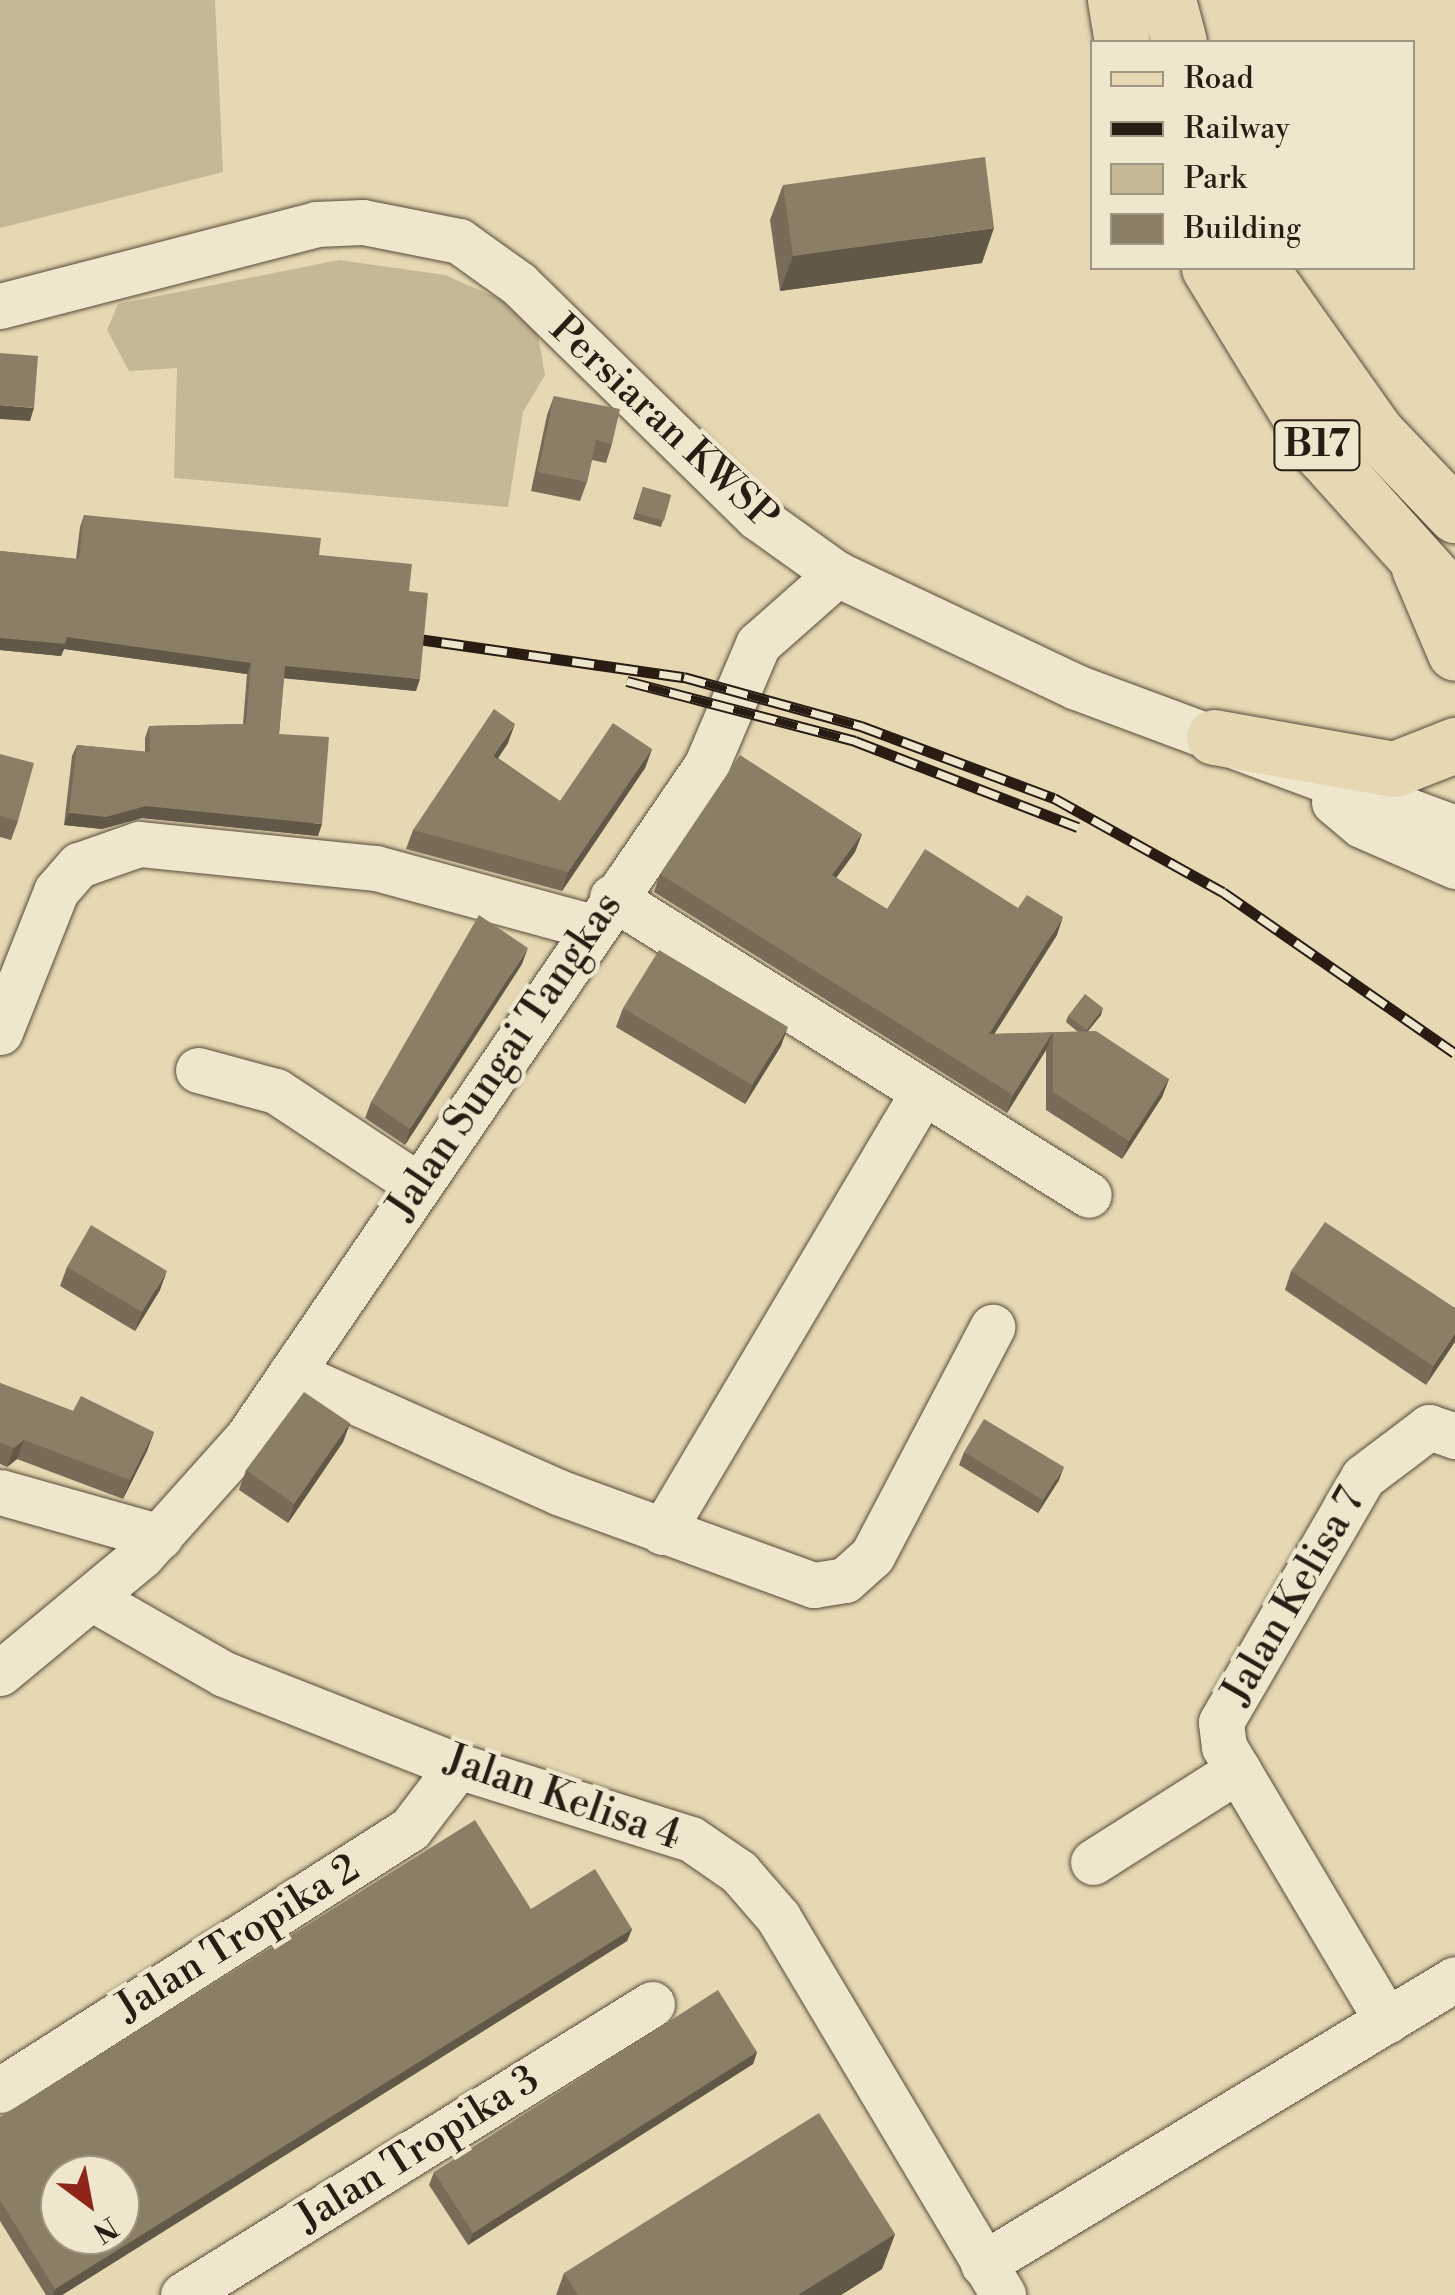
<!DOCTYPE html>
<html>
<head>
<meta charset="utf-8">
<style>
	body { margin:0 }
	#map { position:relative; width:1455px; height:2295px; overflow:hidden; background:#e5d8b2; font-family:"Libre Bodoni",serif }
	div>[style] { position:absolute }
	.green>* { inset:0; background:#c5b897 }
	.roads { filter:drop-shadow(0 0 2px #584b3b) drop-shadow(0 0 2px #584b3b) }
	.minor>* { height:45px; margin:-22.5px; padding:0 22.5px; transform-origin:22.5px; border-radius:22.5px; background:#eee6cd }
	.major>* { height:55px; margin:-27.5px; padding:0 27.5px; transform-origin:27.5px; border-radius:27.5px; background:#e5d8b2 }
	.rail>* { height:11px; margin-top:-5.5px; transform-origin:0; background:repeating-linear-gradient(90deg,#eee6cd 0 22px,#291c13 0 44px); box-sizing:border-box; border-block:2px solid #291c13 }
	.wall>* { inset:0; background:#786c58 }
	.shaded-wall>* { inset:0; background:#615847 }
	.building>* { inset:0; background:#8b7e66 }
	span { translate:-50% -50%; white-space:nowrap; text-align:center; line-height:1.15; -webkit-text-stroke:9px #eee6cd; paint-order:stroke }
	.shield-label span { padding:2px 8px; background:#eee6cd; border:2px solid; border-radius:8px; -webkit-text-stroke-width:0 }
	.shield-label { font-size:38px; color:#291c13; font-weight:700 }
	.street-label { font-size:40px; color:#291c13 }
	.legend { position:absolute; left:1090px; top:40px; width:325px; height:230px; box-sizing:border-box; background:#eee6cd; border:2px solid #9f9583; margin:0; padding:12px 18px; list-style:none; font-size:30px; color:#291c13 }
	.legend li { display:flex; align-items:center; gap:20px; height:50px }
	.legend b { width:50px; border:2px solid #9f9583 }
	.north { position:absolute; left:40px; top:2155px; width:100px; height:100px; box-sizing:border-box; background:#eee6cd; border:2px solid #9f9583; border-radius:50%; rotate:148deg; font-size:28px; font-weight:700; line-height:40px; text-align:center; color:#291c13 }
	.north::after { content:''; display:block; margin:auto; width:35px; height:45px; background:#8f2418; clip-path:polygon(50% 0,100% 100%,50% 72%,0 100%) }
</style>
</head>
<body>
<div id="map">
	<div class="green">
		<div style="clip-path:polygon(0 0,215px 0,223px 172px,0 228px)"></div>
		<div style="clip-path:polygon(339px 260px,445px 275px,500px 299px,538px 335px,545px 375px,523px 412px,508px 507px,174px 478px,177px 368px,129px 371px,107px 330px,118px 304px)"></div>
	</div>
	<div class="roads">
		<div class="minor">
			<div style="left:0;top:306px;width:326px;rotate:-14.5deg"></div>
			<div style="left:316px;top:224px;width:47px;rotate:-2.4deg"></div>
			<div style="left:363px;top:222px;width:98px;rotate:11.2deg"></div>
			<div style="left:459px;top:241px;width:74px;rotate:35.6deg"></div>
			<div style="left:519px;top:284px;width:333px;rotate:44.4deg"></div>
			<div style="left:757px;top:517px;width:98px;rotate:35.5deg"></div>
			<div style="left:837px;top:574px;width:264px;rotate:25.3deg"></div>
			<div style="left:1076px;top:687px;width:404px;rotate:20.4deg"></div>
			<div style="left:1334px;top:802px;width:35px;rotate:40deg"></div>
			<div style="left:1361px;top:825px;width:103px;rotate:23.6deg"></div>
			<div style="left:612px;top:897px;width:562px;rotate:31.99deg"></div>
			<div style="left:0;top:1032px;width:152px;rotate:-68.3deg"></div>
			<div style="left:56px;top:891px;width:35px;rotate:-49deg"></div>
			<div style="left:79px;top:865px;width:64px;rotate:-19.3deg"></div>
			<div style="left:139px;top:844px;width:238px;rotate:5.8deg"></div>
			<div style="left:376px;top:868px;width:221px;rotate:15.2deg"></div>
			<div style="left:198px;top:1070px;width:81px;rotate:15.1deg"></div>
			<div style="left:276px;top:1091px;width:170px;rotate:33.5deg"></div>
			<div style="left:291px;top:1373px;width:292px;rotate:24deg"></div>
			<div style="left:558px;top:1492px;width:272px;rotate:20deg"></div>
			<div style="left:814px;top:1585px;width:31px;rotate:-9deg"></div>
			<div style="left:845px;top:1580px;width:36px;rotate:-42deg"></div>
			<div style="left:872px;top:1556px;width:259px;rotate:-62.3deg"></div>
			<div style="left:0;top:1492px;width:166px;rotate:15.7deg"></div>
			<div style="left:662px;top:1532px;width:506px;rotate:-59.33deg"></div>
			<div style="left:93px;top:1599px;width:151px;rotate:29.8deg"></div>
			<div style="left:224px;top:1674px;width:251px;rotate:21.5deg"></div>
			<div style="left:458px;top:1766px;width:244px;rotate:17.4deg"></div>
			<div style="left:691px;top:1839px;width:58px;rotate:34.5deg"></div>
			<div style="left:739px;top:1872px;width:60px;rotate:49.1deg"></div>
			<div style="left:778px;top:1917px;width:440px;rotate:59.2deg"></div>
			<div style="left:0;top:1673px;width:185px;rotate:-39.7deg"></div>
			<div style="left:142px;top:1555px;width:157px;rotate:-48.1deg"></div>
			<div style="left:247px;top:1438px;width:814px;rotate:-55.67deg"></div>
			<div style="left:706px;top:766px;width:133px;rotate:-66.9deg"></div>
			<div style="left:758px;top:644px;width:106px;rotate:-41.5deg"></div>
			<div style="left:1093px;top:1862px;width:172px;rotate:-32.4deg"></div>
			<div style="left:1387px;top:2021px;width:319px;rotate:-120.7deg"></div>
			<div style="left:1224px;top:1747px;width:25px;rotate:-97deg"></div>
			<div style="left:1221px;top:1722px;width:283px;rotate:-59.9deg"></div>
			<div style="left:1363px;top:1477px;width:83px;rotate:-37.1deg"></div>
			<div style="left:1429px;top:1427px;width:28px;rotate:19deg"></div>
			<div style="left:0;top:2090px;width:486px;rotate:-32.5deg"></div>
			<div style="left:410px;top:1829px;width:79px;rotate:-52.7deg"></div>
			<div style="left:983px;top:2264px;width:551px;rotate:-31.12deg"></div>
			<div style="left:183px;top:2295px;width:552px;rotate:-31.82deg"></div>
		</div>
		<div class="major">
			<div style="left:1115px;top:0;width:43px;rotate:80.5deg"></div>
			<div style="left:1168px;top:0;width:43px;rotate:75.3deg"></div>
			<div style="left:1209px;top:268px;width:217px;rotate:58.6deg"></div>
			<div style="left:1322px;top:453px;width:199px;rotate:48.1deg"></div>
			<div style="left:1260px;top:268px;width:201px;rotate:54.7deg"></div>
			<div style="left:1376px;top:432px;width:115px;rotate:46.4deg"></div>
			<div style="left:1419px;top:568px;width:92px;rotate:67deg"></div>
			<div style="left:1214px;top:737px;width:183px;rotate:10.1deg"></div>
			<div style="left:1394px;top:769px;width:66px;rotate:-21.5deg"></div>
		</div>
	</div>
	<div class="rail">
		<div style="left:398px;top:636px;width:289px;rotate:8.2deg"></div>
		<div style="left:684px;top:677px;width:184px;rotate:15.5deg"></div>
		<div style="left:861px;top:726px;width:206px;rotate:20.5deg"></div>
		<div style="left:1054px;top:798px;width:193px;rotate:29.1deg"></div>
		<div style="left:1223px;top:892px;width:282px;rotate:34.8deg"></div>
		<div style="left:627px;top:681px;width:236px;rotate:14.7deg"></div>
		<div style="left:855px;top:741px;width:239px;rotate:21.1deg"></div>
	</div>
	<div class="wall">
		<div style="clip-path:polygon(783px 185px,982px 263px,780px 291px,770px 220px)"></div>
		<div style="clip-path:polygon(554px 396px,612px 444px,606px 463px,592px 460px,587px 482px,580px 501px,531px 491px,547px 415px)"></div>
		<div style="clip-path:polygon(643px 487px,671px 495px,661px 527px,633px 519px)"></div>
		<div style="clip-path:polygon(84px 515px,319px 555px,409px 591px,416px 691px,284px 678px,279px 734px,318px 836px,142px 818px,102px 829px,64px 825px,72px 756px,77px 745px,145px 752px,145px 738px,149px 726px,243px 724px,247px 674px,64px 649px,61px 656px,0 650px,0 551px,76px 559px,80px 527px)"></div>
		<div style="clip-path:polygon(508px 743px,498px 758px,560px 801px,652px 749px,645px 768px,562px 891px,406px 849px,413px 830px)"></div>
		<div style="clip-path:polygon(0 754px,18px 821px,11px 840px,0 837px)"></div>
		<div style="clip-path:polygon(862px 834px,855px 852px,836px 878px,887px 909px,1057px 935px,994px 1034px,1078px 1032px,1066px 1022px,1068px 1016px,1101px 1015px,1088px 1031px,1169px 1079px,1162px 1097px,1122px 1159px,1046px 1110px,1046px 1050px,1007px 1113px,654px 892px,660px 874px)"></div>
		<div style="clip-path:polygon(522px 964px,405px 1145px,365px 1118px,371px 1102px)"></div>
		<div style="clip-path:polygon(623px 1008px,781px 1046px,745px 1104px,616px 1027px)"></div>
		<div style="clip-path:polygon(67px 1267px,160px 1290px,135px 1331px,60px 1286px)"></div>
		<div style="clip-path:polygon(1291px 1271px,1455px 1308px,1426px 1385px,1285px 1290px)"></div>
		<div style="clip-path:polygon(0 1383px,73px 1411px,154px 1432px,147px 1451px,123px 1499px,17px 1459px,7px 1467px,0 1464px)"></div>
		<div style="clip-path:polygon(350px 1423px,343px 1442px,288px 1523px,239px 1490px,246px 1470px)"></div>
		<div style="clip-path:polygon(964px 1452px,1059px 1480px,1038px 1513px,959px 1465px)"></div>
		<div style="clip-path:polygon(531px 1909px,632px 1929px,627px 1941px,62px 2295px,46px 2295px,0 2221px,0 2117px)"></div>
		<div style="clip-path:polygon(757px 2052px,753px 2064px,468px 2245px,429px 2185px,434px 2172px)"></div>
		<div style="clip-path:polygon(895px 2234px,882px 2269px,841px 2295px,556px 2295px,564px 2273px)"></div>
	</div>
	<div class="shaded-wall">
		<div style="clip-path:polygon(994px 228px,982px 263px,780px 291px,793px 256px)"></div>
		<div style="clip-path:polygon(0 405px,34px 408px,30px 421px,0 419px)"></div>
		<div style="clip-path:polygon(67px 637px,251px 663px,247px 674px,64px 649px,61px 656px,0 650px,0 638px)"></div>
		<div style="clip-path:polygon(285px 666px,420px 679px,416px 691px,281px 678px)"></div>
		<div style="clip-path:polygon(515px 724px,508px 743px,487px 775px,493px 756px)"></div>
		<div style="clip-path:polygon(652px 749px,645px 768px,562px 891px,568px 872px)"></div>
		<div style="clip-path:polygon(146px 806px,322px 824px,318px 836px,142px 818px,102px 829px,64px 825px,69px 813px)"></div>
		<div style="clip-path:polygon(862px 834px,855px 852px,825px 893px,832px 875px)"></div>
		<div style="clip-path:polygon(1063px 917px,1057px 935px,983px 1052px,989px 1034px)"></div>
		<div style="clip-path:polygon(528px 948px,522px 964px,405px 1145px,410px 1129px)"></div>
		<div style="clip-path:polygon(1103px 1008px,1101px 1015px,1084px 1036px,1087px 1030px)"></div>
		<div style="clip-path:polygon(788px 1027px,781px 1046px,745px 1104px,752px 1085px)"></div>
		<div style="clip-path:polygon(1053px 1032px,1046px 1050px,1007px 1113px,1013px 1095px)"></div>
		<div style="clip-path:polygon(1169px 1079px,1162px 1097px,1122px 1159px,1129px 1141px)"></div>
		<div style="clip-path:polygon(167px 1271px,160px 1290px,135px 1331px,142px 1312px)"></div>
		<div style="clip-path:polygon(1455px 1333px,1455px 1342px,1426px 1385px,1433px 1366px)"></div>
		<div style="clip-path:polygon(350px 1423px,343px 1442px,288px 1523px,294px 1504px)"></div>
		<div style="clip-path:polygon(154px 1432px,147px 1451px,123px 1499px,130px 1480px)"></div>
		<div style="clip-path:polygon(24px 1440px,17px 1459px,7px 1467px,14px 1448px)"></div>
		<div style="clip-path:polygon(1064px 1467px,1059px 1480px,1038px 1513px,1043px 1500px)"></div>
		<div style="clip-path:polygon(632px 1929px,627px 1941px,62px 2295px,53px 2295px,55px 2289px)"></div>
		<div style="clip-path:polygon(757px 2052px,753px 2064px,468px 2245px,473px 2233px)"></div>
		<div style="clip-path:polygon(895px 2234px,882px 2269px,841px 2295px,798px 2295px)"></div>
	</div>
	<div class="building">
		<div style="clip-path:polygon(985px 157px,994px 228px,793px 256px,783px 185px)"></div>
		<div style="clip-path:polygon(0 353px,38px 356px,34px 408px,0 405px)"></div>
		<div style="clip-path:polygon(554px 396px,620px 409px,612px 444px,596px 440px,587px 482px,538px 472px)"></div>
		<div style="clip-path:polygon(643px 487px,671px 495px,664px 521px,636px 513px)"></div>
		<div style="clip-path:polygon(84px 515px,321px 538px,319px 555px,412px 564px,409px 591px,428px 593px,420px 679px,285px 666px,279px 734px,329px 737px,322px 824px,146px 806px,106px 817px,69px 813px,77px 745px,150px 752px,149px 726px,246px 724px,251px 663px,67px 637px,65px 644px,0 638px,0 551px,79px 559px)"></div>
		<div style="clip-path:polygon(494px 709px,515px 724px,493px 756px,560px 801px,613px 723px,652px 749px,568px 872px,413px 830px)"></div>
		<div style="clip-path:polygon(0 754px,34px 763px,18px 821px,0 816px)"></div>
		<div style="clip-path:polygon(740px 755px,862px 834px,832px 875px,887px 909px,925px 849px,1018px 908px,1027px 895px,1063px 917px,989px 1034px,1096px 1031px,1169px 1079px,1129px 1141px,1053px 1092px,1053px 1032px,1013px 1095px,660px 874px)"></div>
		<div style="clip-path:polygon(479px 915px,528px 948px,410px 1129px,371px 1102px)"></div>
		<div style="clip-path:polygon(659px 950px,788px 1027px,752px 1085px,623px 1008px)"></div>
		<div style="clip-path:polygon(1085px 994px,1103px 1008px,1087px 1030px,1068px 1016px)"></div>
		<div style="clip-path:polygon(1325px 1222px,1455px 1308px,1455px 1333px,1433px 1366px,1291px 1271px)"></div>
		<div style="clip-path:polygon(91px 1225px,167px 1271px,142px 1312px,67px 1267px)"></div>
		<div style="clip-path:polygon(0 1383px,73px 1411px,81px 1396px,154px 1432px,130px 1480px,24px 1440px,14px 1448px,0 1442px)"></div>
		<div style="clip-path:polygon(304px 1392px,350px 1423px,294px 1504px,246px 1470px)"></div>
		<div style="clip-path:polygon(984px 1419px,1064px 1467px,1043px 1500px,964px 1452px)"></div>
		<div style="clip-path:polygon(evenodd,475px 1820px,531px 1909px,595px 1869px,632px 1929px,55px 2289px,0 2200px,0 2117px,475px 1820px,60px 2175px,120px 2175px,120px 2235px,60px 2235px,60px 2175px)"></div>
		<div style="clip-path:polygon(718px 1990px,757px 2052px,473px 2233px,434px 2172px)"></div>
		<div style="clip-path:polygon(819px 2113px,895px 2234px,798px 2295px,578px 2295px,564px 2273px)"></div>
	</div>
	<div class="shield-label">
		<span style="left:1317px;top:445px">B17</span>
	</div>
	<div class="street-label">
		<span style="left:664px;top:423px;rotate:43deg">Persiaran KWSP</span>
		<span style="left:505px;top:1056px;rotate:-56deg">Jalan Sungai Tangkas</span>
		<span style="left:1294px;top:1596px;rotate:-60deg">Jalan Kelisa 7</span>
		<span style="left:563px;top:1798px;rotate:19deg">Jalan Kelisa 4</span>
		<span style="left:238px;top:1938px;rotate:-32deg">Jalan Tropika 2</span>
		<span style="left:418px;top:2149px;rotate:-32deg">Jalan Tropika 3</span>
	</div>
	<ul class="legend">
	<li><b style="height:12px;background:#e5d8b2"></b>Road</li>
	<li><b style="height:12px;background:#291c13"></b>Railway</li>
	<li><b style="height:28px;background:#c5b897"></b>Park</li>
	<li><b style="height:28px;background:#8b7e66"></b>Building</li>
	</ul>
	<div class="north">N</div>
</div>
</body>
</html>
